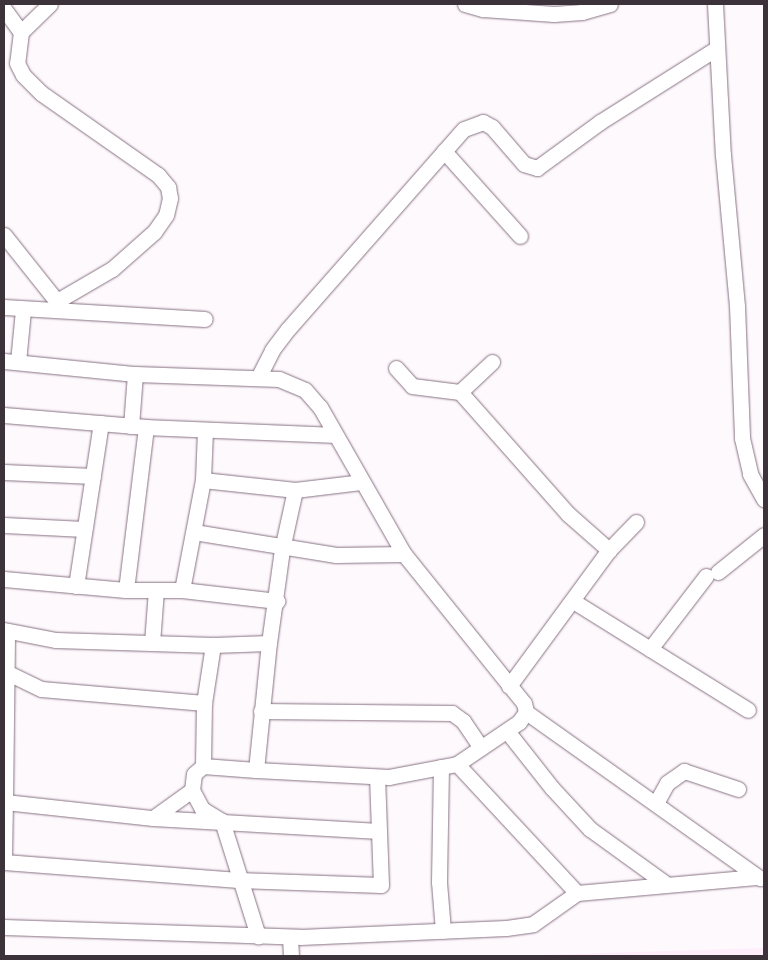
<!DOCTYPE html>
<html>
<head>
<meta charset="utf-8">
<style>
	body { margin:0 }
	#map { position:relative; width:768px; height:960px; overflow:hidden; background:#fef9fd; font-family:"Noto Serif",serif }
	div>[style] { position:absolute }
	.built>* { inset:0; background:#ffedfc }
	.roads { filter:drop-shadow(0 0 1px #877283) drop-shadow(0 0 1px #877283) }
	.minor>* { height:15px; margin:-7.5px; padding:0 7.5px; transform-origin:7.5px; border-radius:7.5px; background:#fff }
	span { translate:-50% -50%; white-space:nowrap; text-align:center; line-height:1.15; -webkit-text-stroke:4.5px #fef9fd; paint-order:stroke }
	.frame { position:absolute; inset:0; border:5px solid #3c333a; pointer-events:none }
</style>
</head>
<body>
<div id="map">
	<div class="built">
		<div style="clip-path:polygon(764px 948px,764px 956px,504px 956px)"></div>
	</div>
	<div class="roads">
		<div class="minor">
			<div style="left:465px;top:4px;width:19px;rotate:16deg"></div>
			<div style="left:483px;top:9px;width:71px;rotate:4deg"></div>
			<div style="left:554px;top:14px;width:28px;rotate:-4deg"></div>
			<div style="left:582px;top:12px;width:29px;rotate:-16deg"></div>
			<div style="left:715px;top:4px;width:151px;rotate:87deg"></div>
			<div style="left:723px;top:155px;width:152px;rotate:84.7deg"></div>
			<div style="left:737px;top:306px;width:132px;rotate:87.8deg"></div>
			<div style="left:742px;top:438px;width:37px;rotate:77deg"></div>
			<div style="left:750px;top:474px;width:29px;rotate:61deg"></div>
			<div style="left:4px;top:9px;width:29px;rotate:54deg"></div>
			<div style="left:21px;top:32px;width:31px;rotate:97deg"></div>
			<div style="left:17px;top:63px;width:13px;rotate:63deg"></div>
			<div style="left:23px;top:75px;width:25px;rotate:45deg"></div>
			<div style="left:41px;top:93px;width:143px;rotate:35deg"></div>
			<div style="left:158px;top:175px;width:16px;rotate:50deg"></div>
			<div style="left:168px;top:187px;width:11px;rotate:80deg"></div>
			<div style="left:170px;top:198px;width:17px;rotate:103deg"></div>
			<div style="left:166px;top:215px;width:21px;rotate:125deg"></div>
			<div style="left:154px;top:232px;width:56px;rotate:138.6deg"></div>
			<div style="left:112px;top:269px;width:64px;rotate:149.8deg"></div>
			<div style="left:21px;top:32px;width:40px;rotate:-44deg"></div>
			<div style="left:444px;top:151px;width:114px;rotate:48.2deg"></div>
			<div style="left:4px;top:235px;width:93px;rotate:51.5deg"></div>
			<div style="left:4px;top:307px;width:201px;rotate:3.4deg"></div>
			<div style="left:4px;top:361px;width:132px;rotate:5.7deg"></div>
			<div style="left:135px;top:374px;width:144px;rotate:2deg"></div>
			<div style="left:279px;top:379px;width:28px;rotate:23deg"></div>
			<div style="left:305px;top:390px;width:23px;rotate:49deg"></div>
			<div style="left:320px;top:407px;width:169px;rotate:60.3deg"></div>
			<div style="left:404px;top:554px;width:191px;rotate:51.2deg"></div>
			<div style="left:524px;top:703px;width:9px;rotate:77deg"></div>
			<div style="left:526px;top:712px;width:12px;rotate:125deg"></div>
			<div style="left:519px;top:722px;width:75px;rotate:145.9deg"></div>
			<div style="left:457px;top:764px;width:69px;rotate:169.2deg"></div>
			<div style="left:389px;top:777px;width:133px;rotate:-177deg"></div>
			<div style="left:256px;top:770px;width:128px;rotate:-84.2deg"></div>
			<div style="left:18px;top:362px;width:52px;rotate:-84.5deg"></div>
			<div style="left:396px;top:368px;width:24px;rotate:48deg"></div>
			<div style="left:412px;top:386px;width:48px;rotate:7.1deg"></div>
			<div style="left:460px;top:392px;width:163px;rotate:48.5deg"></div>
			<div style="left:568px;top:514px;width:55px;rotate:41.3deg"></div>
			<div style="left:258px;top:378px;width:31px;rotate:-63deg"></div>
			<div style="left:272px;top:350px;width:26px;rotate:-53deg"></div>
			<div style="left:288px;top:329px;width:266px;rotate:-48.7deg"></div>
			<div style="left:464px;top:129px;width:20px;rotate:-20deg"></div>
			<div style="left:483px;top:122px;width:10px;rotate:29deg"></div>
			<div style="left:492px;top:127px;width:49px;rotate:49.1deg"></div>
			<div style="left:524px;top:164px;width:14px;rotate:17deg"></div>
			<div style="left:537px;top:168px;width:78px;rotate:-36.1deg"></div>
			<div style="left:600px;top:122px;width:138px;rotate:-32.3deg"></div>
			<div style="left:460px;top:392px;width:44px;rotate:-43.2deg"></div>
			<div style="left:4px;top:415px;width:143px;rotate:4.8deg"></div>
			<div style="left:146px;top:427px;width:189px;rotate:2.4deg"></div>
			<div style="left:131px;top:426px;width:52px;rotate:-85.6deg"></div>
			<div style="left:4px;top:472px;width:89px;rotate:2.6deg"></div>
			<div style="left:203px;top:480px;width:93px;rotate:6.2deg"></div>
			<div style="left:295px;top:490px;width:66px;rotate:-6.9deg"></div>
			<div style="left:4px;top:525px;width:80px;rotate:2.9deg"></div>
			<div style="left:194px;top:532px;width:144px;rotate:9.2deg"></div>
			<div style="left:336px;top:555px;width:68px;rotate:-0.8deg"></div>
			<div style="left:718px;top:572px;width:59px;rotate:-38.8deg"></div>
			<div style="left:4px;top:579px;width:122px;rotate:5.2deg"></div>
			<div style="left:126px;top:590px;width:56px"></div>
			<div style="left:182px;top:590px;width:96px;rotate:6.6deg"></div>
			<div style="left:76px;top:586px;width:165px;rotate:-81.3deg"></div>
			<div style="left:126px;top:590px;width:164px;rotate:-83deg"></div>
			<div style="left:182px;top:590px;width:112px;rotate:-79.2deg"></div>
			<div style="left:203px;top:480px;width:50px;rotate:-87.7deg"></div>
			<div style="left:573px;top:601px;width:206px;rotate:31.9deg"></div>
			<div style="left:4px;top:630px;width:53px;rotate:10.9deg"></div>
			<div style="left:56px;top:640px;width:157px;rotate:1.8deg"></div>
			<div style="left:213px;top:645px;width:56px;rotate:-2deg"></div>
			<div style="left:269px;top:643px;width:95px;rotate:-82.1deg"></div>
			<div style="left:282px;top:549px;width:60px;rotate:-77.6deg"></div>
			<div style="left:152px;top:643px;width:53px;rotate:-85.7deg"></div>
			<div style="left:650px;top:649px;width:92px;rotate:-52.5deg"></div>
			<div style="left:6px;top:672px;width:39px;rotate:26deg"></div>
			<div style="left:41px;top:689px;width:164px;rotate:4.9deg"></div>
			<div style="left:509px;top:686px;width:169px;rotate:-53.7deg"></div>
			<div style="left:609px;top:550px;width:39px;rotate:-46deg"></div>
			<div style="left:261px;top:711px;width:191px;rotate:0.6deg"></div>
			<div style="left:452px;top:713px;width:14px;rotate:36deg"></div>
			<div style="left:463px;top:721px;width:32px;rotate:56deg"></div>
			<div style="left:526px;top:712px;width:287px;rotate:35.4deg"></div>
			<div style="left:507px;top:731px;width:73px;rotate:51.7deg"></div>
			<div style="left:552px;top:788px;width:56px;rotate:47.2deg"></div>
			<div style="left:590px;top:829px;width:92px;rotate:35.8deg"></div>
			<div style="left:457px;top:764px;width:176px;rotate:47.1deg"></div>
			<div style="left:203px;top:766px;width:53px;rotate:4.3deg"></div>
			<div style="left:441px;top:767px;width:115px;rotate:91deg"></div>
			<div style="left:439px;top:882px;width:49px;rotate:85.3deg"></div>
			<div style="left:192px;top:790px;width:21px;rotate:62deg"></div>
			<div style="left:202px;top:809px;width:23px;rotate:31deg"></div>
			<div style="left:222px;top:821px;width:121px;rotate:72.6deg"></div>
			<div style="left:5px;top:802px;width:171px;rotate:-89.3deg"></div>
			<div style="left:656px;top:803px;width:23px;rotate:-61deg"></div>
			<div style="left:667px;top:783px;width:21px;rotate:-35deg"></div>
			<div style="left:684px;top:771px;width:57px;rotate:18.4deg"></div>
			<div style="left:153px;top:818px;width:48px;rotate:-35.7deg"></div>
			<div style="left:192px;top:790px;width:16px;rotate:-83deg"></div>
			<div style="left:194px;top:774px;width:12px;rotate:-42deg"></div>
			<div style="left:203px;top:766px;width:63px;rotate:-89.1deg"></div>
			<div style="left:204px;top:703px;width:59px;rotate:-81.2deg"></div>
			<div style="left:4px;top:858px;width:56px;rotate:-89deg"></div>
			<div style="left:5px;top:802px;width:149px;rotate:6.2deg"></div>
			<div style="left:153px;top:818px;width:226px;rotate:3.3deg"></div>
			<div style="left:4px;top:862px;width:235px;rotate:4.4deg"></div>
			<div style="left:238px;top:880px;width:143px;rotate:2deg"></div>
			<div style="left:381px;top:885px;width:108px;rotate:-92.1deg"></div>
			<div style="left:4px;top:927px;width:296px;rotate:1.9deg"></div>
			<div style="left:300px;top:937px;width:206px;rotate:-2.5deg"></div>
			<div style="left:506px;top:928px;width:27px;rotate:-8deg"></div>
			<div style="left:533px;top:924px;width:54px;rotate:-35.2deg"></div>
			<div style="left:577px;top:893px;width:180px;rotate:-5.1deg"></div>
			<div style="left:290px;top:937px;width:19px;rotate:87deg"></div>
		</div>
	</div>
	<div class="frame"></div>
</div>
</body>
</html>
